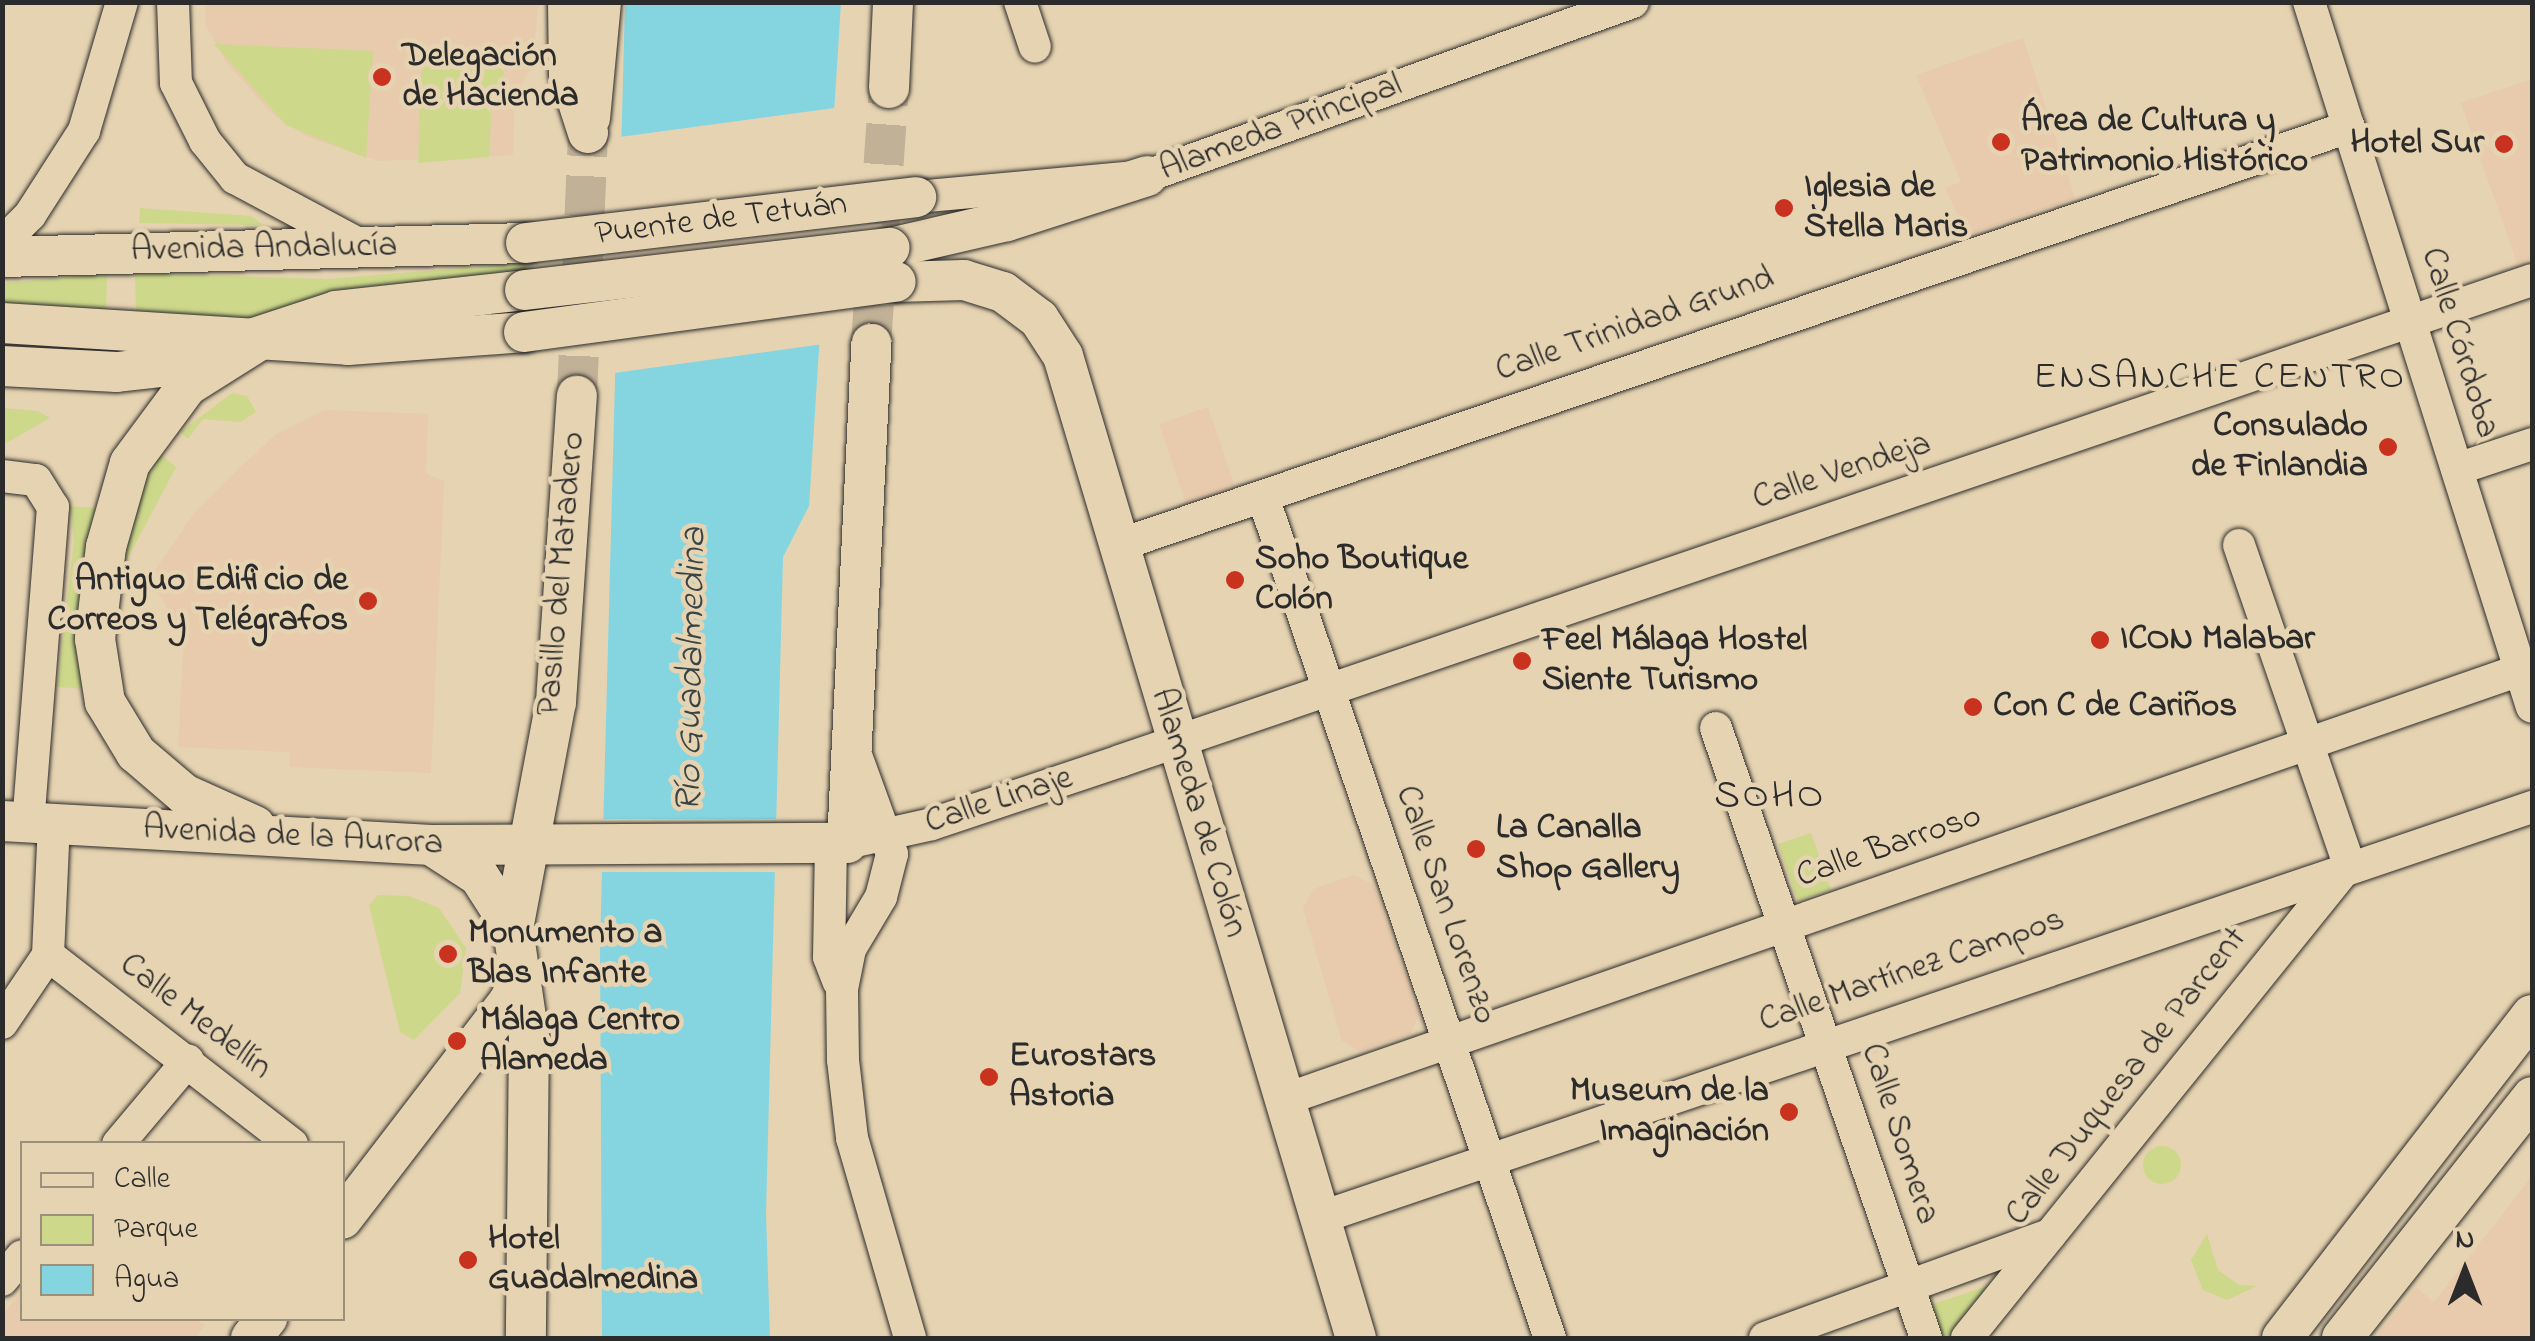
<!DOCTYPE html>
<html>
<head>
<meta charset="utf-8">
<style>
	body { margin:0 }
	#map { position:relative; width:2535px; height:1341px; overflow:hidden; background:#e6d3b1; font-family:"Indie Flower",sans-serif }
	div>[style] { position:absolute }
	.built>* { inset:0; background:#e8caac }
	.green>* { inset:0; background:#cdd88b }
	.round { border-radius:50% }
	.water>* { inset:0; background:#85d5e1 }
	.pier>* { inset:0; background:#e6d3b1 }
	.major-tunnel>* { height:40px; margin-top:-20px; transform-origin:0; background:repeating-linear-gradient(90deg,#c1b196 0 40px,transparent 0 60px) }
	.roads { filter:drop-shadow(0 0 2px #2b2b2b) drop-shadow(0 0 2px #2b2b2b) }
	.minor>* { height:32px; margin:-16px; padding:0 16px; transform-origin:16px; border-radius:16px; background:#e6d3b1 }
	.major>* { height:40px; margin:-20px; padding:0 20px; transform-origin:20px; border-radius:20px; background:#e6d3b1 }
	.bridges { filter:drop-shadow(0 0 2px #2b2b2b) drop-shadow(0 0 2px #2b2b2b) }
	.major-bridge>* { height:40px; margin:-20px; padding:0 20px; transform-origin:20px; border-radius:20px; background:#e6d3b1 }
	.dots>* { width:28px; height:28px; translate:-50% -50%; box-sizing:border-box; border:5px solid #e6d3b1; border-radius:50% }
	span { translate:-50% -50%; white-space:nowrap; text-align:center; line-height:1.15; -webkit-text-stroke:9px #e6d3b1; paint-order:stroke }
	.poi-label { font-size:35px; color:#2b2b2b; font-weight:700 }
	.left { translate:0 -50%; text-align:left }
	.right { translate:-100% -50%; text-align:right }
	.street-label { font-size:35px; color:#2b2b2b }
	.neighbourhood-label { font-size:38px; color:#2b2b2b; letter-spacing:2.5px }
	.water-label { font-size:38px; color:#384446; font-style:italic }
	.quarter-label { font-size:40px; color:#2b2b2b; letter-spacing:2.5px }
	.frame { position:absolute; inset:0; border:5px solid #2b2b2b; pointer-events:none }
	.legend { position:absolute; left:20px; top:1141px; width:325px; height:180px; box-sizing:border-box; background:#e6d3b1; border:2px solid #9b907b; margin:0; padding:12px 18px; list-style:none; font-size:30px; color:#2b2b2b }
	.legend li { display:flex; align-items:center; gap:20px; height:50px }
	.legend b { width:50px; border:2px solid #9b907b }
	.north { position:absolute; left:2415px; top:1221px; width:100px; height:100px; -webkit-text-stroke:8px #e6d3b1; paint-order:stroke; rotate:0deg; font-size:28px; font-weight:700; line-height:40px; text-align:center; color:#2b2b2b }
	.north::after { content:''; display:block; margin:auto; width:35px; height:45px; background:#2b2b2b; clip-path:polygon(50% 0,100% 100%,50% 72%,0 100%) }
</style>
</head>
<body>
<div id="map">
	<div class="built">
		<div style="clip-path:polygon(205px 3px,539px 3px,532px 64px,514px 102px,513px 155px,379px 161px,308px 137px,271px 113px,226px 62px,206px 26px)"></div>
		<div style="clip-path:polygon(2023px 38px,2075px 198px,1967px 235px,1945px 188px,1961px 182px,1916px 75px)"></div>
		<div style="clip-path:polygon(2532px 79px,2532px 258px,2517px 263px,2461px 103px)"></div>
		<div style="clip-path:polygon(1208px 407px,1235px 486px,1186px 504px,1159px 424px)"></div>
		<div style="clip-path:polygon(324px 410px,428px 414px,426px 474px,444px 481px,431px 773px,290px 767px,289px 752px,178px 747px,184px 636px,154px 586px,154px 572px,194px 513px,234px 473px,276px 434px)"></div>
		<div style="clip-path:polygon(1354px 875px,1374px 885px,1419px 1015px,1411px 1034px,1360px 1051px,1342px 1041px,1303px 909px,1313px 889px)"></div>
		<div style="clip-path:polygon(2532px 1176px,2532px 1338px,2375px 1338px,2417px 1288px,2434px 1302px)"></div>
		<div style="clip-path:polygon(22px 1291px,22px 1318px,196px 1318px,205px 1326px,195px 1338px,3px 1338px,3px 1314px)"></div>
	</div>
	<div class="green">
		<div style="clip-path:polygon(214px 44px,373px 51px,366px 158px,286px 125px)"></div>
		<div style="clip-path:polygon(422px 52px,512px 56px,492px 99px,489px 157px,418px 163px)"></div>
		<div style="clip-path:polygon(140px 208px,251px 216px,263px 225px,139px 223px)"></div>
		<div style="clip-path:polygon(526px 263px,526px 278px,246px 320px,136px 311px,135px 273px,327px 279px)"></div>
		<div style="clip-path:polygon(107px 274px,106px 309px,3px 306px,2px 283px)"></div>
		<div style="clip-path:polygon(232px 393px,247px 396px,256px 412px,240px 422px,203px 419px,188px 439px,180px 432px)"></div>
		<div style="clip-path:polygon(3px 408px,38px 411px,50px 418px,3px 445px)"></div>
		<div style="clip-path:polygon(160px 454px,176px 467px,123px 567px,140px 491px)"></div>
		<div style="clip-path:polygon(70px 506px,97px 508px,88px 689px,57px 687px,74px 541px)"></div>
		<div style="clip-path:polygon(1811px 833px,1831px 890px,1798px 901px,1778px 844px)"></div>
		<div style="clip-path:polygon(378px 895px,409px 896px,439px 908px,466px 948px,460px 993px,414px 1040px,400px 1032px,369px 905px)"></div>
		<div class="round" style="left:2143px;top:1146px;width:38px;height:38px"></div>
		<div style="clip-path:polygon(2207px 1234px,2218px 1270px,2239px 1285px,2257px 1286px,2227px 1300px,2203px 1290px,2191px 1260px)"></div>
		<div style="clip-path:polygon(2000px 1282px,1955px 1338px,1934px 1338px,1924px 1307px)"></div>
	</div>
	<div class="water">
		<div style="clip-path:polygon(625px 3px,841px 3px,809px 506px,783px 557px,766px 1214px,770px 1338px,602px 1338px,600px 947px)"></div>
	</div>
	<div class="pier">
		<div style="clip-path:polygon(842px 107px,824px 344px,607px 374px,612px 138px)"></div>
		<div style="clip-path:polygon(599px 819px,780px 819px,778px 872px,596px 872px)"></div>
	</div>
	<div class="major-tunnel">
		<div style="left:871px;top:344px;width:257px;rotate:-86deg"></div>
		<div style="left:577px;top:396px;width:263px;rotate:-87.6deg"></div>
	</div>
	<div class="roads">
		<div class="minor">
			<div style="left:173px;top:2px;width:81px;rotate:87.9deg"></div>
			<div style="left:176px;top:83px;width:65px;rotate:63.4deg"></div>
			<div style="left:205px;top:141px;width:48px;rotate:51deg"></div>
			<div style="left:235px;top:178px;width:146px;rotate:28.1deg"></div>
			<div style="left:1020px;top:2px;width:47px;rotate:71.6deg"></div>
			<div style="left:2309px;top:2px;width:739px;rotate:72.45deg"></div>
			<div style="left:916px;top:197px;width:232px;rotate:-5.2deg"></div>
			<div style="left:1147px;top:176px;width:516px;rotate:-19.7deg"></div>
			<div style="left:2px;top:243px;width:40px;rotate:-45deg"></div>
			<div style="left:30px;top:215px;width:100px;rotate:-57.3deg"></div>
			<div style="left:84px;top:131px;width:134px;rotate:-73.6deg"></div>
			<div style="left:2457px;top:469px;width:79px;rotate:-18.4deg"></div>
			<div style="left:2px;top:476px;width:34px;rotate:7deg"></div>
			<div style="left:36px;top:480px;width:32px;rotate:58deg"></div>
			<div style="left:53px;top:507px;width:317px;rotate:94.5deg"></div>
			<div style="left:1263px;top:497px;width:889px;rotate:71.16deg"></div>
			<div style="left:1119px;top:545px;width:1299px;rotate:-18.77deg"></div>
			<div style="left:2239px;top:545px;width:337px;rotate:71deg"></div>
			<div style="left:1716px;top:728px;width:645px;rotate:71deg"></div>
			<div style="left:853px;top:747px;width:114px;rotate:70deg"></div>
			<div style="left:892px;top:854px;width:44px;rotate:104.3deg"></div>
			<div style="left:881px;top:897px;width:61px;rotate:120.8deg"></div>
			<div style="left:850px;top:949px;width:41px;rotate:101.3deg"></div>
			<div style="left:842px;top:989px;width:71px;rotate:89.2deg"></div>
			<div style="left:843px;top:1060px;width:79px;rotate:83.4deg"></div>
			<div style="left:852px;top:1138px;width:208px;rotate:73.8deg"></div>
			<div style="left:847px;top:843px;width:87px;rotate:-12.6deg"></div>
			<div style="left:932px;top:824px;width:198px;rotate:-18.5deg"></div>
			<div style="left:1120px;top:761px;width:1492px;rotate:-18.81deg"></div>
			<div style="left:831px;top:844px;width:113px;rotate:91deg"></div>
			<div style="left:829px;top:957px;width:26px;rotate:69deg"></div>
			<div style="left:48px;top:955px;width:309px;rotate:37.8deg"></div>
			<div style="left:2px;top:1023px;width:82px;rotate:-55.9deg"></div>
			<div style="left:48px;top:955px;width:130px;rotate:-87.4deg"></div>
			<div style="left:1283px;top:1100px;width:1310px;rotate:-19.17deg"></div>
			<div style="left:118px;top:1144px;width:109px;rotate:-49.9deg"></div>
			<div style="left:1319px;top:1218px;width:1281px;rotate:-18.72deg"></div>
			<div style="left:2px;top:1280px;width:31px;rotate:-50deg"></div>
			<div style="left:1765px;top:1338px;width:303px;rotate:-19.9deg"></div>
			<div style="left:1967px;top:1338px;width:609px;rotate:-51.13deg"></div>
		</div>
		<div class="major">
			<div style="left:568px;top:2px;width:72px;rotate:89.2deg"></div>
			<div style="left:569px;top:74px;width:62px;rotate:72.1deg"></div>
			<div style="left:889px;top:88px;width:86px;rotate:-87.3deg"></div>
			<div style="left:590px;top:118px;width:117px;rotate:-84.6deg"></div>
			<div style="left:890px;top:248px;width:120px;rotate:-13deg"></div>
			<div style="left:1007px;top:221px;width:147px;rotate:-17.8deg"></div>
			<div style="left:2px;top:257px;width:524px;rotate:-1.53deg"></div>
			<div style="left:896px;top:282px;width:68px;rotate:-1.7deg"></div>
			<div style="left:964px;top:280px;width:41px;rotate:17.1deg"></div>
			<div style="left:1003px;top:292px;width:45px;rotate:36.9deg"></div>
			<div style="left:1039px;top:319px;width:44px;rotate:57deg"></div>
			<div style="left:1063px;top:356px;width:1025px;rotate:73.39deg"></div>
			<div style="left:2px;top:323px;width:347px;rotate:3.6deg"></div>
			<div style="left:348px;top:345px;width:176px;rotate:-4.2deg"></div>
			<div style="left:2px;top:366px;width:115px;rotate:3deg"></div>
			<div style="left:117px;top:372px;width:52px;rotate:-6.6deg"></div>
			<div style="left:169px;top:366px;width:176px;rotate:-18.2deg"></div>
			<div style="left:336px;top:311px;width:190px;rotate:-6.3deg"></div>
			<div style="left:2px;top:821px;width:430px;rotate:3.2deg"></div>
			<div style="left:431px;top:845px;width:416px;rotate:-0.3deg"></div>
			<div style="left:847px;top:843px;width:500px;rotate:-87.2deg"></div>
			<div style="left:255px;top:826px;width:78px;rotate:-155.7deg"></div>
			<div style="left:184px;top:794px;width:63px;rotate:-139.5deg"></div>
			<div style="left:136px;top:753px;width:60px;rotate:-121.3deg"></div>
			<div style="left:105px;top:702px;width:64px;rotate:-99deg"></div>
			<div style="left:95px;top:639px;width:93px;rotate:-83.2deg"></div>
			<div style="left:106px;top:547px;width:87px;rotate:-74.1deg"></div>
			<div style="left:130px;top:463px;width:96px;rotate:-53.5deg"></div>
			<div style="left:187px;top:386px;width:90px;rotate:-32.3deg"></div>
			<div style="left:431px;top:845px;width:57px;rotate:32.9deg"></div>
			<div style="left:479px;top:876px;width:63px;rotate:57.3deg"></div>
			<div style="left:513px;top:929px;width:109px;rotate:81.6deg"></div>
			<div style="left:529px;top:1037px;width:301px;rotate:90.6deg"></div>
			<div style="left:513px;top:929px;width:231px;rotate:-79.3deg"></div>
			<div style="left:556px;top:702px;width:307px;rotate:-86.1deg"></div>
			<div style="left:342px;top:1219px;width:272px;rotate:-52.5deg"></div>
			<div style="left:508px;top:1003px;width:29px;rotate:-63deg"></div>
			<div style="left:251px;top:1338px;width:26px;rotate:-51deg"></div>
			<div style="left:2282px;top:1338px;width:408px;rotate:-52.3deg"></div>
			<div style="left:2342px;top:1338px;width:307px;rotate:-51.7deg"></div>
		</div>
	</div>
	<div class="bridges">
		<div class="major-bridge">
			<div style="left:526px;top:243px;width:393px;rotate:-6.7deg"></div>
			<div style="left:525px;top:290px;width:367px;rotate:-6.6deg"></div>
			<div style="left:524px;top:332px;width:375px;rotate:-7.7deg"></div>
		</div>
	</div>
	<div class="dots">
		<div style="left:382px;top:77px;background:#c8321e"></div>
		<div style="left:2001px;top:142px;background:#c8321e"></div>
		<div style="left:2504px;top:144px;background:#c8321e"></div>
		<div style="left:1784px;top:208px;background:#c8321e"></div>
		<div style="left:2388px;top:447px;background:#c8321e"></div>
		<div style="left:1235px;top:580px;background:#c8321e"></div>
		<div style="left:368px;top:601px;background:#c8321e"></div>
		<div style="left:2100px;top:640px;background:#c8321e"></div>
		<div style="left:1522px;top:661px;background:#c8321e"></div>
		<div style="left:1973px;top:707px;background:#c8321e"></div>
		<div style="left:1476px;top:849px;background:#c8321e"></div>
		<div style="left:448px;top:954px;background:#c8321e"></div>
		<div style="left:457px;top:1041px;background:#c8321e"></div>
		<div style="left:989px;top:1077px;background:#c8321e"></div>
		<div style="left:1789px;top:1112px;background:#c8321e"></div>
		<div style="left:468px;top:1260px;background:#c8321e"></div>
	</div>
	<div class="poi-label">
		<span class="left" style="left:402px;top:77px">Delegación<br>de Hacienda</span>
		<span class="left" style="left:2021px;top:142px">Área de Cultura y<br>Patrimonio Histórico</span>
		<span class="right" style="left:2484px;top:144px">Hotel Sur</span>
		<span class="left" style="left:1804px;top:208px">Iglesia de<br>Stella Maris</span>
		<span class="right" style="left:2368px;top:447px">Consulado<br>de Finlandia</span>
		<span class="left" style="left:1255px;top:580px">Soho Boutique<br>Colón</span>
		<span class="right" style="left:348px;top:601px">Antiguo Edificio de<br>Correos y Telégrafos</span>
		<span class="left" style="left:2120px;top:640px">ICON Malabar</span>
		<span class="left" style="left:1542px;top:661px">Feel Málaga Hostel<br>Siente Turismo</span>
		<span class="left" style="left:1993px;top:707px">Con C de Cariños</span>
		<span class="left" style="left:1496px;top:849px">La Canalla<br>Shop Gallery</span>
		<span class="left" style="left:468px;top:954px">Monumento a<br>Blas Infante</span>
		<span class="left" style="left:480px;top:1041px">Málaga Centro<br>Alameda</span>
		<span class="left" style="left:1009px;top:1077px">Eurostars<br>Astoria</span>
		<span class="right" style="left:1769px;top:1112px">Museum de la<br>Imaginación</span>
		<span class="left" style="left:488px;top:1260px">Hotel<br>Guadalmedina</span>
	</div>
	<div class="street-label">
		<span style="left:1281px;top:128px;rotate:-20deg">Alameda Principal</span>
		<span style="left:721px;top:220px;rotate:-7deg">Puente de Tetuán</span>
		<span style="left:264px;top:249px;rotate:-1deg">Avenida Andalucía</span>
		<span style="left:1635px;top:325px;rotate:-19deg">Calle Trinidad Grund</span>
		<span style="left:2459px;top:343px;rotate:73deg">Calle Córdoba</span>
		<span style="left:1842px;top:472px;rotate:-18deg">Calle Vendeja</span>
		<span style="left:562px;top:574px;rotate:-85deg">Pasillo del Matadero</span>
		<span style="left:999px;top:801px;rotate:-18deg">Calle Linaje</span>
		<span style="left:1198px;top:813px;rotate:73deg">Alameda de Colón</span>
		<span style="left:293px;top:837px;rotate:3deg">Avenida de la Aurora</span>
		<span style="left:1889px;top:847px;rotate:-19deg">Calle Barroso</span>
		<span style="left:1445px;top:905px;rotate:71deg">Calle San Lorenzo</span>
		<span style="left:1912px;top:971px;rotate:-19deg">Calle Martínez Campos</span>
		<span style="left:195px;top:1017px;rotate:38deg">Calle Medellín</span>
		<span style="left:2127px;top:1077px;rotate:-52deg">Calle Duquesa de Parcent</span>
		<span style="left:1899px;top:1134px;rotate:72deg">Calle Somera</span>
	</div>
	<div class="neighbourhood-label">
		<span style="left:2220px;top:379px">ENSANCHE CENTRO</span>
	</div>
	<div class="water-label">
		<span style="left:693px;top:670px;rotate:-89deg">Río Guadalmedina</span>
	</div>
	<div class="quarter-label">
		<span style="left:1770px;top:797px">SOHO</span>
	</div>
	<div class="frame"></div>
	<ul class="legend">
	<li><b style="height:12px;background:#e6d3b1"></b>Calle</li>
	<li><b style="height:28px;background:#cdd88b"></b>Parque</li>
	<li><b style="height:28px;background:#85d5e1"></b>Agua</li>
	</ul>
	<div class="north">N</div>
</div>
</body>
</html>
